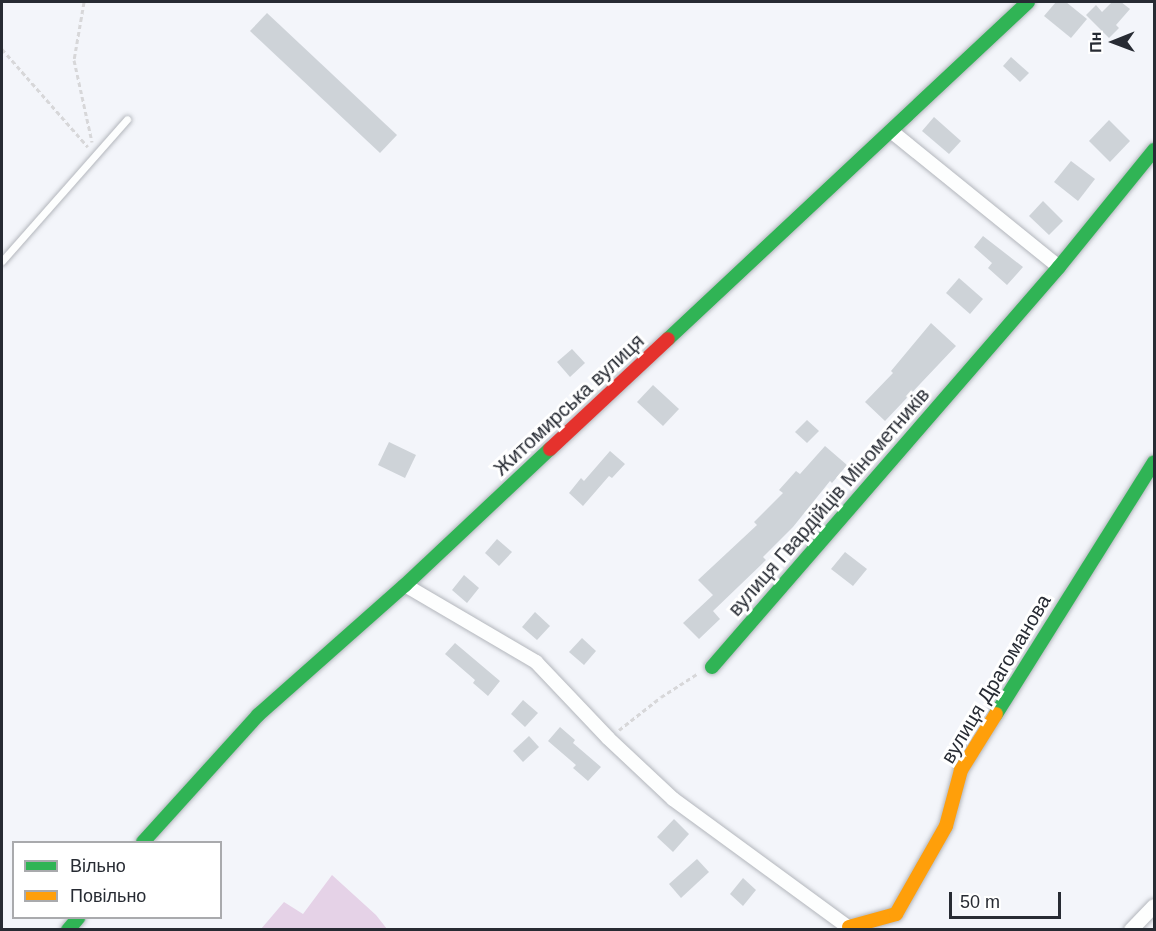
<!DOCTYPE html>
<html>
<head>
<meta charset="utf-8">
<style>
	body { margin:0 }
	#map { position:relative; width:1156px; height:931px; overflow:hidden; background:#f3f5fa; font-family:Helvetica,sans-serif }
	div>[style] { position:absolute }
	.green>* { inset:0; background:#e5d2e7 }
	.building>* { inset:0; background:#ced3d8 }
	.path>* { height:3px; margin-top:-1.5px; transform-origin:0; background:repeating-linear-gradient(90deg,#d7d7d9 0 4.5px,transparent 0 7.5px) }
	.roads { filter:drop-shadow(0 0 2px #b3b6bc) drop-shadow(0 0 2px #b3b6bc) }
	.lane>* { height:7px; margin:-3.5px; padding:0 3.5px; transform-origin:3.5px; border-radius:3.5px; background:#fdfefe }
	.street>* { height:14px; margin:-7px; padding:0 7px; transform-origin:7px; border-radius:7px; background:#fdfefe }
	.fast>* { height:14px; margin:-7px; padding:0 7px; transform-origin:7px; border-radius:7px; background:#30b455 }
	.slow>* { height:14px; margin:-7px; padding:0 7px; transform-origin:7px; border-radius:7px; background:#ff9f0a }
	.jam>* { height:14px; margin:-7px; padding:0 7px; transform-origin:7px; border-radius:7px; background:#e5322d }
	span { translate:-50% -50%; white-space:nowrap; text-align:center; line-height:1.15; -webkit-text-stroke:6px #fff; paint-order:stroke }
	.street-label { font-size:20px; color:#272b33 }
	.frame { position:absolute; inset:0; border:3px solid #272b33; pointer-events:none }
	.legend { position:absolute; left:12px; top:841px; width:210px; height:78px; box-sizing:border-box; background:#fff; border:2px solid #a9aaad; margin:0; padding:8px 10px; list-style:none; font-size:18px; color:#272b33 }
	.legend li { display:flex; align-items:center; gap:12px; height:30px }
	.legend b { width:30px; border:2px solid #a9aaad }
	.north { position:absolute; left:1084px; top:12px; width:60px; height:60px; -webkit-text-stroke:4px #fff; paint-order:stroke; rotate:269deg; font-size:16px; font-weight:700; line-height:24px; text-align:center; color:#272b33 }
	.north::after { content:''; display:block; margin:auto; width:21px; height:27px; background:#272b33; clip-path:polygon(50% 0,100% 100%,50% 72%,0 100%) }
	.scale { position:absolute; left:949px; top:892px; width:112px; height:27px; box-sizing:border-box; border:3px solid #272b33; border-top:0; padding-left:8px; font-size:18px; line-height:21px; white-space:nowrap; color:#272b33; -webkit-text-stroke:4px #fff; paint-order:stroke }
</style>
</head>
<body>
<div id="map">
	<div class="green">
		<div style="clip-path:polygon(332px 875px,376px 915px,387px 929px,261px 929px,284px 902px,303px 914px)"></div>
	</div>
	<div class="building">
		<div style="clip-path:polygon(1056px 2px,1066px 2px,1087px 19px,1071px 38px,1044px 16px)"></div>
		<div style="clip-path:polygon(1112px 2px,1121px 2px,1130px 9px,1116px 25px,1119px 28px,1109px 38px,1086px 15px,1096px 5px,1102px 12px)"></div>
		<div style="clip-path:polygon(267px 13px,397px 135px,380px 153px,250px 31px)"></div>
		<div style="clip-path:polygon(1011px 57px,1029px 73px,1020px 82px,1003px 66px)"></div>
		<div style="clip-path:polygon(934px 117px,961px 141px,949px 154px,922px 131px)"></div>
		<div style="clip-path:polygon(1109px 120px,1130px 141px,1110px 162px,1089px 141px)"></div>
		<div style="clip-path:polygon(1071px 161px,1095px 179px,1078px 201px,1054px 182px)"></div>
		<div style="clip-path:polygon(1043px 201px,1063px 221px,1049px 235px,1029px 216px)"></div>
		<div style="clip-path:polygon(983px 236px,1023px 267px,1007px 285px,988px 268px,992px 263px,974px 247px)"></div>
		<div style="clip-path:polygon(959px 278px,983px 299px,970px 314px,946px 293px)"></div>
		<div style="clip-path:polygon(931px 323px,956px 346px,885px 421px,865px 402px,893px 373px,891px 371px)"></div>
		<div style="clip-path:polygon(572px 349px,585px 363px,570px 377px,557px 362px)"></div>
		<div style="clip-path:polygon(653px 385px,679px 409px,663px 426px,637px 402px)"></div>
		<div style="clip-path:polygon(807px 420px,819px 431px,807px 443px,795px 432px)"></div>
		<div style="clip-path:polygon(389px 442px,416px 455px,405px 478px,378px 465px)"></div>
		<div style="clip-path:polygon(825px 446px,847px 465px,832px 483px,830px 481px,793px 527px,763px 557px,766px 560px,713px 611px,720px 619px,699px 639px,683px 623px,713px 595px,698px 580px,757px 525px,754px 522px,783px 493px,779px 490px,796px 471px,800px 474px)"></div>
		<div style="clip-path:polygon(610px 451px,625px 464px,612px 478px,609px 476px,583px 506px,569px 493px,581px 478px,584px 481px)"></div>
		<div style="clip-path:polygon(497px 539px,512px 552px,499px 566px,485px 553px)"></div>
		<div style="clip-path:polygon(845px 552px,867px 569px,853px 586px,831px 569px)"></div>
		<div style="clip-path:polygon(464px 575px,479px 588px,467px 603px,452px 590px)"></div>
		<div style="clip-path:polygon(535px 612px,550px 626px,537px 640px,522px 627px)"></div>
		<div style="clip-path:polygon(582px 638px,596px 651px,584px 665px,569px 652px)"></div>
		<div style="clip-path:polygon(455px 643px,500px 681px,488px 696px,473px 683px,475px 680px,445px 654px)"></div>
		<div style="clip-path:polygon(523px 700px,538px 713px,525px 727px,511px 714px)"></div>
		<div style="clip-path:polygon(560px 727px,575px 740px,573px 743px,601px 767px,588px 781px,573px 768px,576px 765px,548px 741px)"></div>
		<div style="clip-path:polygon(529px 736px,539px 747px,523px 762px,513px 751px)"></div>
		<div style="clip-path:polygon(674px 819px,689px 834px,673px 852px,657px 837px)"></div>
		<div style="clip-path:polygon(697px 859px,709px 872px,681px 898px,669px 884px)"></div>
		<div style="clip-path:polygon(743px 878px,756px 890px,743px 906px,730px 894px)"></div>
	</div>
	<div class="path">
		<div style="left:84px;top:2px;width:59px;rotate:99.8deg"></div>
		<div style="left:74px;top:60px;width:84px;rotate:77.6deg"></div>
		<div style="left:2px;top:49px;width:130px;rotate:48.7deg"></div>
		<div style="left:619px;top:730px;width:53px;rotate:-38.2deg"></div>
		<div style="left:661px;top:697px;width:43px;rotate:-32.6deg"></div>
	</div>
	<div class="roads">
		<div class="lane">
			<div style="left:2px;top:261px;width:189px;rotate:-48.6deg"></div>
		</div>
		<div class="street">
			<div style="left:891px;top:131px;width:216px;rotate:39deg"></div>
			<div style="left:405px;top:585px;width:152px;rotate:30.4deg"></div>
			<div style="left:536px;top:662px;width:105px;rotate:46.5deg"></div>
			<div style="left:608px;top:738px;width:89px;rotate:43.2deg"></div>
			<div style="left:673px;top:799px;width:222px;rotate:36.2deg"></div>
			<div style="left:1131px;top:930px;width:33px;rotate:-46deg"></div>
		</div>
		<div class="fast">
			<div style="left:668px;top:339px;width:493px;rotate:-43.1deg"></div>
			<div style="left:712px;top:667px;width:530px;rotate:-49.06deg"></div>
			<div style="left:1059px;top:267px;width:151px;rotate:-50.9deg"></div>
			<div style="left:996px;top:714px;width:297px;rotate:-57.9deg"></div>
			<div style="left:143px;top:842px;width:171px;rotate:-47.8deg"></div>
			<div style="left:258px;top:715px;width:196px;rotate:-41.5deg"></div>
			<div style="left:405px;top:585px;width:199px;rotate:-43.2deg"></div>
			<div style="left:68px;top:930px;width:16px;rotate:-50deg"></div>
		</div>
		<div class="slow">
			<div style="left:849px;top:927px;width:49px;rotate:-15.5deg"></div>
			<div style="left:896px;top:914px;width:101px;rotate:-60.4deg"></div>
			<div style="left:946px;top:826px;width:58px;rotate:-75deg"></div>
			<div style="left:961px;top:770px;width:66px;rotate:-58deg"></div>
		</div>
		<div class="jam">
			<div style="left:550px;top:449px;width:161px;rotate:-43deg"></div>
		</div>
	</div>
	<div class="street-label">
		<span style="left:569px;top:405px;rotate:-43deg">Житомирська вулиця</span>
		<span style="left:829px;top:502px;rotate:-49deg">вулиця Гвардійців Мінометників</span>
		<span style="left:996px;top:679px;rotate:-59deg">вулиця Драгоманова</span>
	</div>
	<div class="frame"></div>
	<ul class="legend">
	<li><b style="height:8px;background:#30b455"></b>Вільно</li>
	<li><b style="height:8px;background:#ff9f0a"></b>Повільно</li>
	</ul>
	<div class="north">Пн</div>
	<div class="scale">50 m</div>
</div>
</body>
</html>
